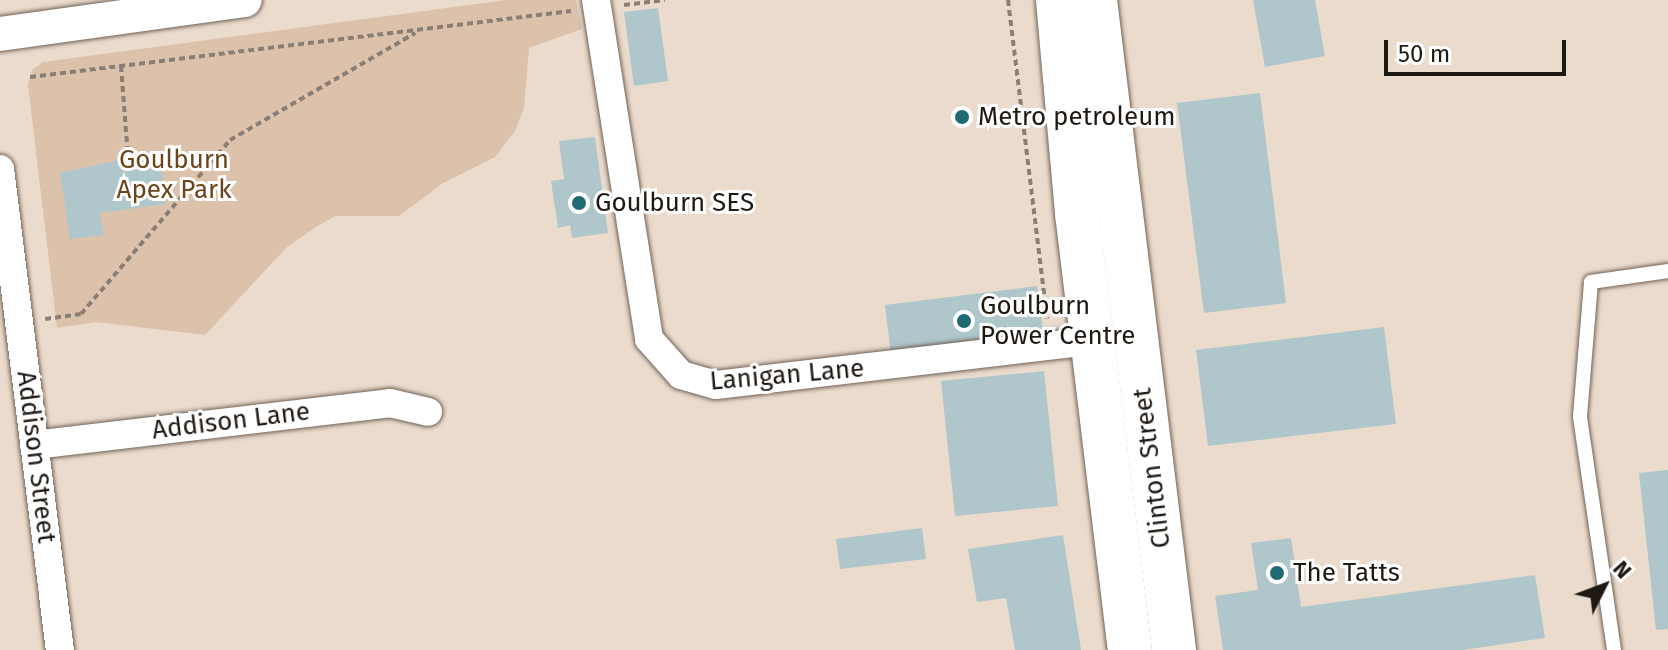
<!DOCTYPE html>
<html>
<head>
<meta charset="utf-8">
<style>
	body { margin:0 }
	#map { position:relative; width:1668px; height:650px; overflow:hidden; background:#ebdbcd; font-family:"Fira Sans",sans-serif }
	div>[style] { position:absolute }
	.green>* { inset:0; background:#dcc1ab }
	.building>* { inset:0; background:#afc7ca }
	.path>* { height:4px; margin-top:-2px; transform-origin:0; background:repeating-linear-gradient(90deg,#8a7f75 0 6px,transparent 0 10px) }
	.roads { filter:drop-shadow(0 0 2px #716357) drop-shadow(0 0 2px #716357) }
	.service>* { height:14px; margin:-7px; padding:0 7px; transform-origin:7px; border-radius:7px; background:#fff }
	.minor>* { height:28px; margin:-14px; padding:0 14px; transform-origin:14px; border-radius:14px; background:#fff }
	.tertiary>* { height:34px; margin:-17px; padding:0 17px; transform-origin:17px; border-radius:17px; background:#fff }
	.primary>* { height:44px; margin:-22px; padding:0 22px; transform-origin:22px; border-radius:22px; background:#fff }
	.dots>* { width:22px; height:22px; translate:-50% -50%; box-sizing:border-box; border:4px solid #fff; border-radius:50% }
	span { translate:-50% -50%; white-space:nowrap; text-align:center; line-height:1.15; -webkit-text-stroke:6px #fff; paint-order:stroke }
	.poi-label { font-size:26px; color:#1f1914 }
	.left { translate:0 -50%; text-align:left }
	.park-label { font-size:26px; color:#6d4419 }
	.street-label { font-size:26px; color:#1f1914 }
	.north { position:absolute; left:1564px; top:546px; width:80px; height:80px; -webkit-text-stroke:6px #fff; paint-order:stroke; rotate:48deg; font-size:22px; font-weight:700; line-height:32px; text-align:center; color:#1f1914 }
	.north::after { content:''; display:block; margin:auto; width:28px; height:36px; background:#1f1914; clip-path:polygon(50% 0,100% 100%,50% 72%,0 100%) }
	.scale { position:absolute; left:1384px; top:40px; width:182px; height:36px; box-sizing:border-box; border:4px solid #1f1914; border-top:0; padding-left:10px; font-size:24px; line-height:28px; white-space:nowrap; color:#1f1914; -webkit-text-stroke:6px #fff; paint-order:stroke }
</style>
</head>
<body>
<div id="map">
	<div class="green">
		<div style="clip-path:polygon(506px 0,576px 0,582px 29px,529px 48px,524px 108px,515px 131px,495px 157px,443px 183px,399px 216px,335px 216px,316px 227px,287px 247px,205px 335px,96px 322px,57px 328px,28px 85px,32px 70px,43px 62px)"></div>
	</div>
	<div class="building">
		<div style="clip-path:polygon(1253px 0,1315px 0,1325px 56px,1265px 67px)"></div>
		<div style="clip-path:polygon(658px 8px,668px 81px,634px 86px,624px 12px)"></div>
		<div style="clip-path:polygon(1260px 93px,1286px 303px,1204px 313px,1177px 103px)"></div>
		<div style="clip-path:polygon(595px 137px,608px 233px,572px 238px,570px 225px,558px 228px,551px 181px,564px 179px,559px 141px)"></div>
		<div style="clip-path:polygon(128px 158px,132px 163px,160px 159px,166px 204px,100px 213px,103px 235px,70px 239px,60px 173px)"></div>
		<div style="clip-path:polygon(1037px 286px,1044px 336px,891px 355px,885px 305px)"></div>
		<div style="clip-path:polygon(1384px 327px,1396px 424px,1208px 446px,1196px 350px)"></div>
		<div style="clip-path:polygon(1044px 371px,1058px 506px,955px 516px,941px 381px)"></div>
		<div style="clip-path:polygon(1668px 470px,1668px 629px,1656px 630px,1639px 473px)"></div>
		<div style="clip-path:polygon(922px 528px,926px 559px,840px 569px,836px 539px)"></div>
		<div style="clip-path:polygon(1063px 535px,1081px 650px,1015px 650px,1006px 598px,977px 602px,968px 549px)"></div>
		<div style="clip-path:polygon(1291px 538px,1301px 607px,1535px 575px,1545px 638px,1463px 650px,1223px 650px,1215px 596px,1258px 590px,1251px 543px)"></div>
	</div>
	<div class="path">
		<div style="left:1008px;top:0;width:321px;rotate:83deg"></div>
		<div style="left:624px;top:5px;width:41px;rotate:-7deg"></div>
		<div style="left:121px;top:66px;width:92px;rotate:85.6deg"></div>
		<div style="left:30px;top:77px;width:545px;rotate:-6.96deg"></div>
		<div style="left:45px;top:319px;width:36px;rotate:-8deg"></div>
		<div style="left:81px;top:314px;width:229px;rotate:-49.4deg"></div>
		<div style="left:230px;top:140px;width:214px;rotate:-30deg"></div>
	</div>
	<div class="roads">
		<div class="service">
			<div style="left:1614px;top:650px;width:236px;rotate:-98.3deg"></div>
			<div style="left:1580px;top:416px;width:134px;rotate:-85.3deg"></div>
			<div style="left:1591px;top:282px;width:78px;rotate:-8.1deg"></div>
		</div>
		<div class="minor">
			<div style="left:596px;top:0;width:343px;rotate:81.1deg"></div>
			<div style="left:649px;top:339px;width:48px;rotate:48.4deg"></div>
			<div style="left:681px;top:375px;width:36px;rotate:16deg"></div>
			<div style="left:716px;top:385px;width:380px;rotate:-6.7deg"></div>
			<div style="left:0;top:169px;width:485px;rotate:82.9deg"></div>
			<div style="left:34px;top:445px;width:358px;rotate:-6.7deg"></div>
			<div style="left:390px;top:403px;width:39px;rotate:13deg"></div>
		</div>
		<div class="tertiary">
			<div style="left:0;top:34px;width:247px;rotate:-7.9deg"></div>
		</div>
		<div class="primary">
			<div style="left:1058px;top:0;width:214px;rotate:84.9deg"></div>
			<div style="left:1077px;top:213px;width:440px;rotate:83.1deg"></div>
			<div style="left:1095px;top:0;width:655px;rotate:83.07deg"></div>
		</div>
	</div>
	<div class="dots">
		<div style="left:962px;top:117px;background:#206b73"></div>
		<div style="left:579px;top:203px;background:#206b73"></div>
		<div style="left:964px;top:321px;background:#206b73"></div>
		<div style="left:1277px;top:573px;background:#206b73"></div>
	</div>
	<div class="poi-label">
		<span class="left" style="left:978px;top:117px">Metro petroleum</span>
		<span class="left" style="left:595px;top:203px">Goulburn SES</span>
		<span class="left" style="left:980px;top:321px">Goulburn<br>Power Centre</span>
		<span class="left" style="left:1293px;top:573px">The Tatts</span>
	</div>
	<div class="park-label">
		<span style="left:174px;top:175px">Goulburn<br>Apex Park</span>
	</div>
	<div class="street-label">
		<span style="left:787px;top:375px;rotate:-5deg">Lanigan Lane</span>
		<span style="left:231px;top:421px;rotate:-7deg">Addison Lane</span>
		<span style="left:36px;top:457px;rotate:83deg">Addison Street</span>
		<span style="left:1152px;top:468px;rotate:-97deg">Clinton Street</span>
	</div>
	<div class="north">N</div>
	<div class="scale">50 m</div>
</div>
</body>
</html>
